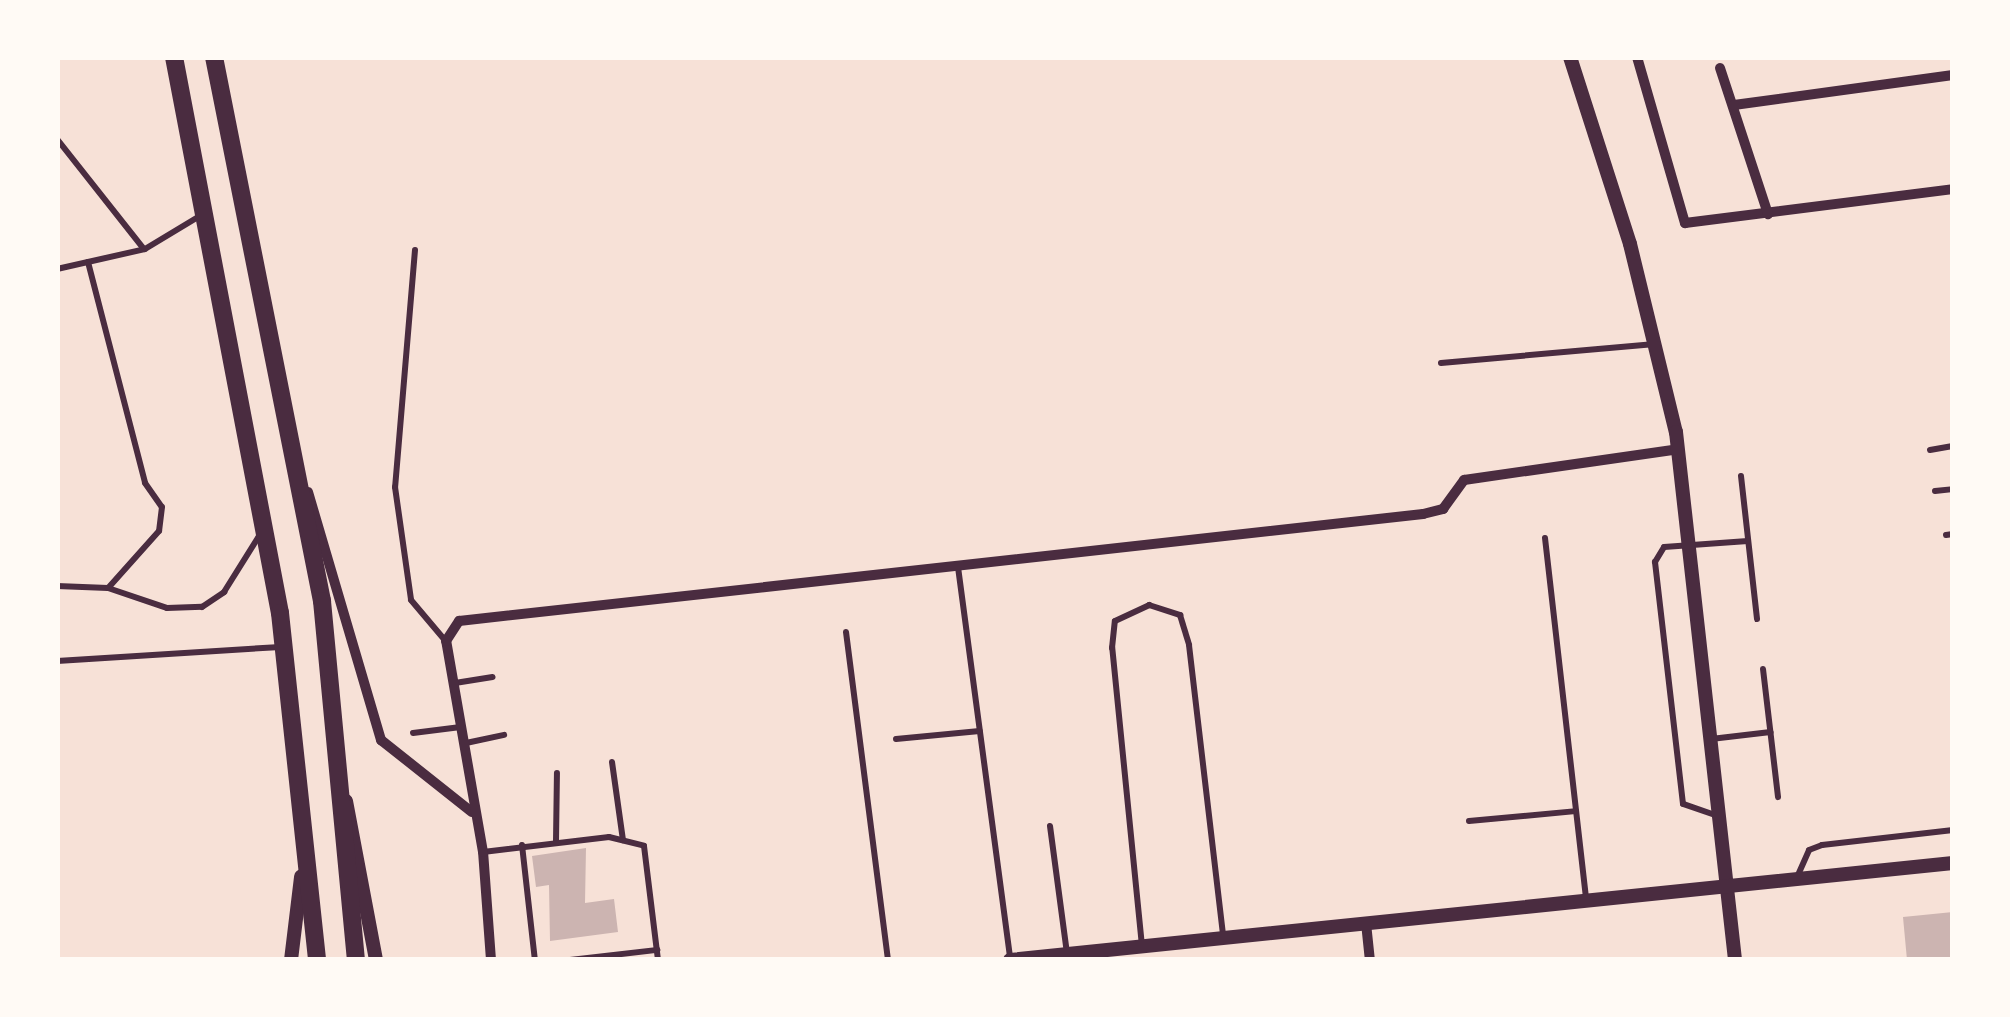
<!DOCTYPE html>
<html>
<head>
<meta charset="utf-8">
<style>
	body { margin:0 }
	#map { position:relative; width:2010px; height:1017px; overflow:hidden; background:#f7e1d7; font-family:"Exo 2",sans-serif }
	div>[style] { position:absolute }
	.building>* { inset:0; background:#ccb4b1 }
	.service>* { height:6px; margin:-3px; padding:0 3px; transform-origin:3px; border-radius:3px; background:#4a2c40 }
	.minor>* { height:10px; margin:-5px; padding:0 5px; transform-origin:5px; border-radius:5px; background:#4a2c40 }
	.tertiary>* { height:14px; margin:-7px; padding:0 7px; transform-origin:7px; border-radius:7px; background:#4a2c40 }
	.primary>* { height:18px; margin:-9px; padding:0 9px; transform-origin:9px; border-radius:9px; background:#4a2c40 }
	span { translate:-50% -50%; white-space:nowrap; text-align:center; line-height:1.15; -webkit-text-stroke:9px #fffaf5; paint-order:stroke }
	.frame { position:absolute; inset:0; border:60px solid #fffaf5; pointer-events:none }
</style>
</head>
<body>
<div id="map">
	<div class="building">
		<div style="clip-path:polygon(586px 848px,585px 903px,614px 899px,618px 932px,550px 941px,549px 885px,536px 887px,532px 856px)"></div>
		<div style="clip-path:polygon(1953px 912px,1953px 960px,1907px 960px,1903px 917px)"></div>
	</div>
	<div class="service">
		<div style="left:57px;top:139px;width:140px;rotate:51.7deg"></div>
		<div style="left:415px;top:250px;width:238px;rotate:94.8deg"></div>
		<div style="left:395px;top:487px;width:114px;rotate:81.9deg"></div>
		<div style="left:411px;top:600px;width:51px;rotate:49.8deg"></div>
		<div style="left:88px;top:262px;width:228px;rotate:75.5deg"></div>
		<div style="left:145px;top:483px;width:29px;rotate:55deg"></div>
		<div style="left:162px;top:507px;width:24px;rotate:97deg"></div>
		<div style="left:159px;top:531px;width:76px;rotate:131.8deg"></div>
		<div style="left:57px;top:269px;width:90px;rotate:-12.8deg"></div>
		<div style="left:145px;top:249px;width:62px;rotate:-31.1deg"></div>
		<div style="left:1441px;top:363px;width:212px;rotate:-5.1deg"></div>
		<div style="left:1930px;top:450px;width:23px;rotate:-10deg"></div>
		<div style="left:1741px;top:476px;width:144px;rotate:83.6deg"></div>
		<div style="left:1935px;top:491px;width:18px;rotate:-6deg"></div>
		<div style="left:1946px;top:535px;width:7px;rotate:-8deg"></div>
		<div style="left:1545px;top:538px;width:362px;rotate:83.5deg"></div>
		<div style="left:958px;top:567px;width:394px;rotate:82.4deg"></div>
		<div style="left:57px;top:586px;width:51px;rotate:2.2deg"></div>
		<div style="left:108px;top:588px;width:62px;rotate:18.7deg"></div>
		<div style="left:167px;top:608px;width:35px;rotate:-2deg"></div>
		<div style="left:202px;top:607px;width:27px;rotate:-34deg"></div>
		<div style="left:224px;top:592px;width:66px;rotate:-58deg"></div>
		<div style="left:846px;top:632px;width:331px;rotate:82.7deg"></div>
		<div style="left:57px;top:661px;width:224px;rotate:-3.6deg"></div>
		<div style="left:1763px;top:669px;width:129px;rotate:83.3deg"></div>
		<div style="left:455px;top:683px;width:38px;rotate:-9deg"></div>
		<div style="left:413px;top:733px;width:48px;rotate:-7.1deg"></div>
		<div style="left:896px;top:739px;width:84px;rotate:-5.4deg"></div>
		<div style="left:1711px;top:739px;width:60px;rotate:-6.7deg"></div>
		<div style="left:466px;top:743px;width:39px;rotate:-12deg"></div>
		<div style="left:612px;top:762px;width:79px;rotate:82deg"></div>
		<div style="left:1718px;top:816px;width:37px;rotate:-161deg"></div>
		<div style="left:1683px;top:804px;width:244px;rotate:-96.6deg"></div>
		<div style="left:1655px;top:562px;width:17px;rotate:-59deg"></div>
		<div style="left:1664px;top:547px;width:84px;rotate:-4.1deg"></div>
		<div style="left:1469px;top:821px;width:107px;rotate:-5.3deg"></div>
		<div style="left:1050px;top:826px;width:128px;rotate:82.4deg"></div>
		<div style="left:556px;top:841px;width:68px;rotate:-89.2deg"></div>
		<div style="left:522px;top:845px;width:116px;rotate:83.6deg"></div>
		<div style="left:483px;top:852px;width:127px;rotate:-6.8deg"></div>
		<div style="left:609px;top:837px;width:36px;rotate:14deg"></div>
		<div style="left:644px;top:846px;width:115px;rotate:83deg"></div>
		<div style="left:1798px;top:875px;width:27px;rotate:-66deg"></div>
		<div style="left:1809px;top:850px;width:14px;rotate:-21deg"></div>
		<div style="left:1822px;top:845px;width:132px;rotate:-6.5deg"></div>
		<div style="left:1142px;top:946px;width:300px;rotate:-95.7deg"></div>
		<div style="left:1112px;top:648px;width:27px;rotate:-84deg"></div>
		<div style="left:1115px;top:621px;width:38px;rotate:-25deg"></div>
		<div style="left:1149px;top:605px;width:33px;rotate:18deg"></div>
		<div style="left:1180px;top:615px;width:31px;rotate:73deg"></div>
		<div style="left:1189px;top:645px;width:291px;rotate:83.3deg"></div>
		<div style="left:570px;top:960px;width:88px;rotate:-6.6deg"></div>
	</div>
	<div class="minor">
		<div style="left:1637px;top:57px;width:173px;rotate:73.9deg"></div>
		<div style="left:1685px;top:223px;width:270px;rotate:-7.2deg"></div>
		<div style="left:1720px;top:68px;width:154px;rotate:71.8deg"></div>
		<div style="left:1734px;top:105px;width:221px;rotate:-7.8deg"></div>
		<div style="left:308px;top:492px;width:259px;rotate:73.6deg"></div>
		<div style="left:381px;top:740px;width:116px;rotate:38.4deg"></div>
		<div style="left:1366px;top:923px;width:37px;rotate:84deg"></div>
		<div style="left:491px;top:960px;width:108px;rotate:-94.2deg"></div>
		<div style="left:483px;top:852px;width:214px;rotate:-99.9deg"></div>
		<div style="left:446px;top:641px;width:24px;rotate:-57deg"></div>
		<div style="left:459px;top:621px;width:970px;rotate:-6.33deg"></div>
		<div style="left:1423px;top:514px;width:21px;rotate:-14deg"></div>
		<div style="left:1443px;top:509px;width:36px;rotate:-54deg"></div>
		<div style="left:1464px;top:480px;width:216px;rotate:-8.2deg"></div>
	</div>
	<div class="tertiary">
		<div style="left:1570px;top:57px;width:196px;rotate:72.2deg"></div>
		<div style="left:1630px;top:244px;width:194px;rotate:76.3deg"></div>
		<div style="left:1676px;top:432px;width:531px;rotate:83.62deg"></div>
		<div style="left:346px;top:801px;width:162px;rotate:79.3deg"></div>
		<div style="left:291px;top:960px;width:84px;rotate:-83.1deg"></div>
		<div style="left:1010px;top:960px;width:948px;rotate:-5.87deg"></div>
	</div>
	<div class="primary">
		<div style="left:174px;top:57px;width:566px;rotate:79.21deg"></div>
		<div style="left:280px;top:613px;width:349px;rotate:83.9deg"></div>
		<div style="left:214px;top:57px;width:555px;rotate:78.77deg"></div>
		<div style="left:322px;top:601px;width:361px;rotate:84.6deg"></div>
	</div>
	<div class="frame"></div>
</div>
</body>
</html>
